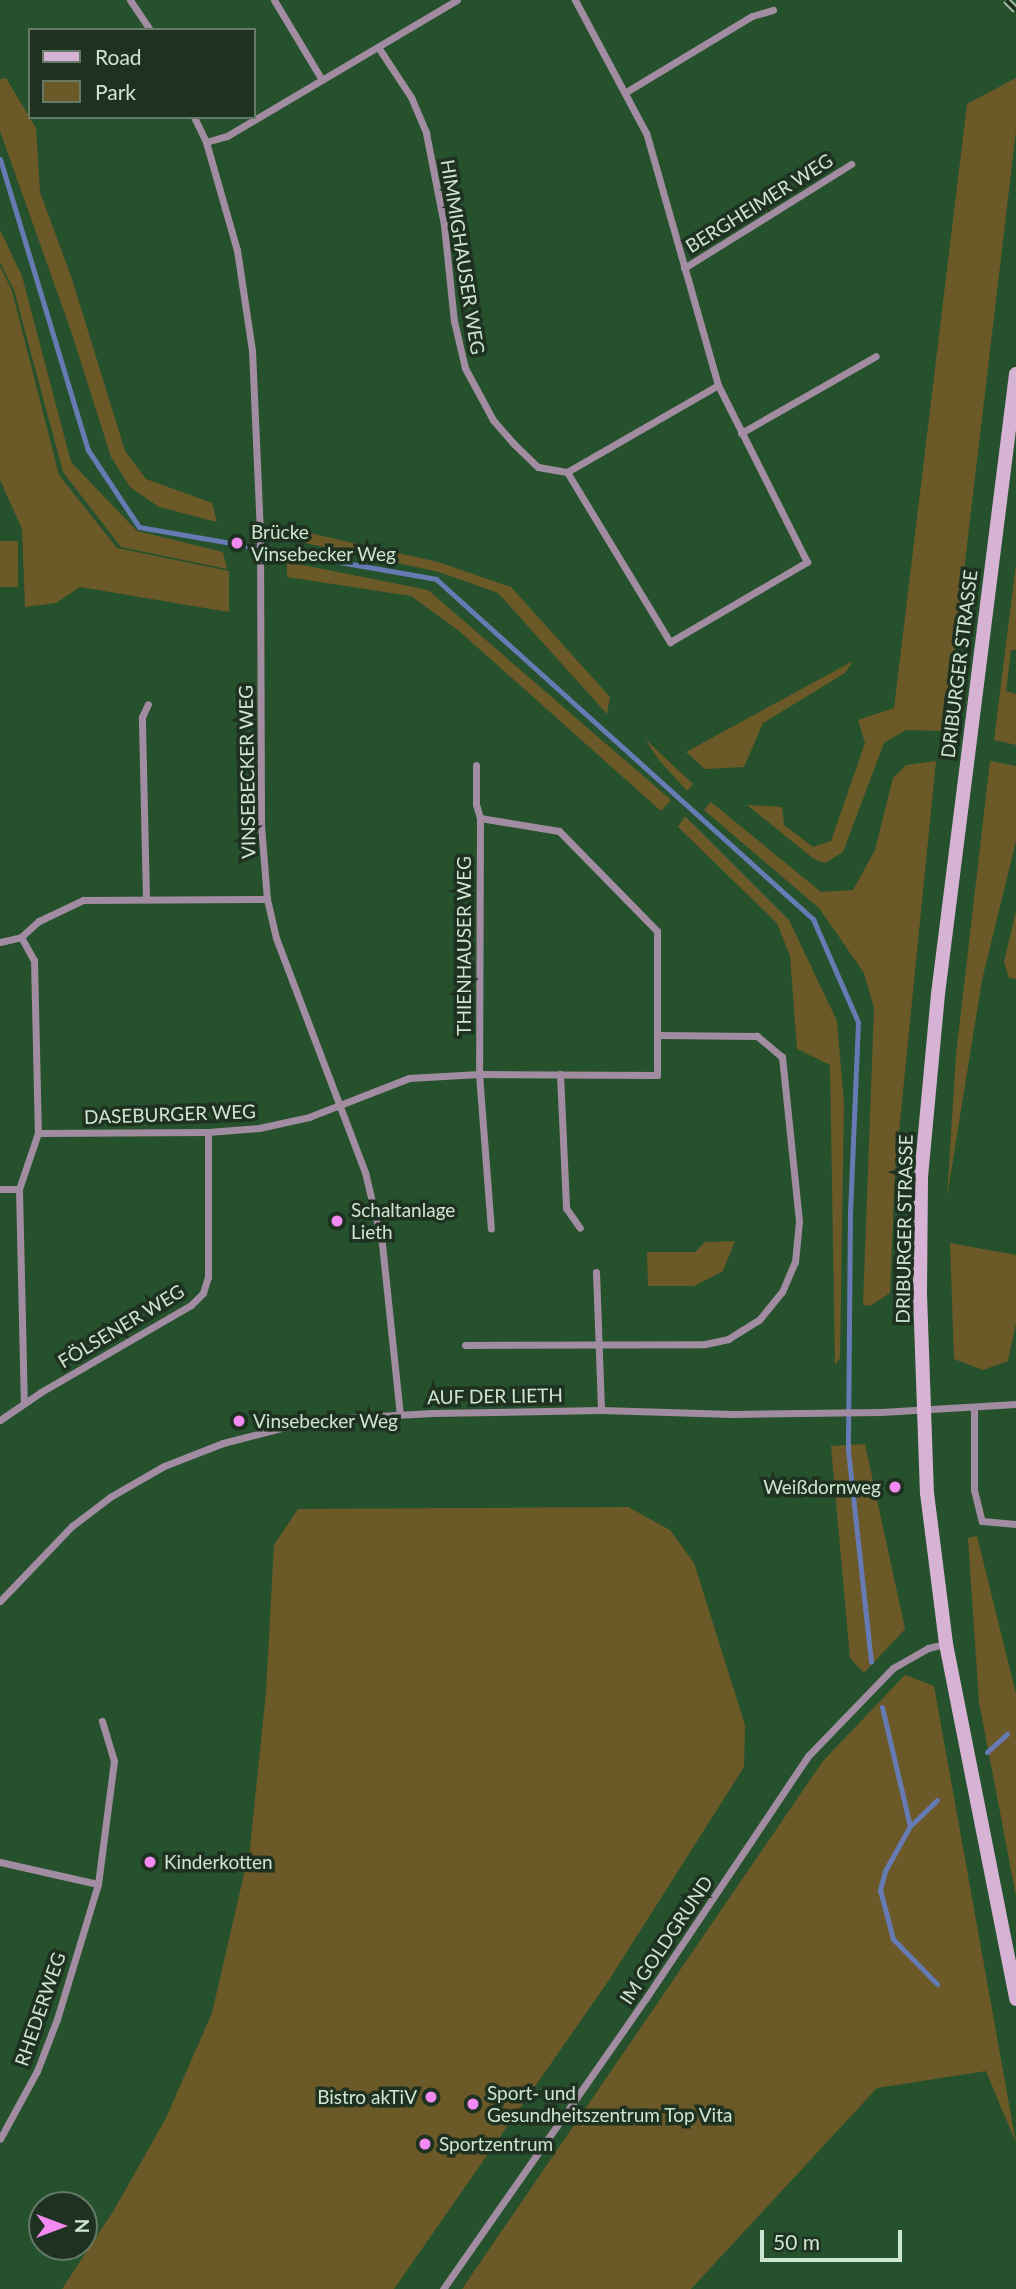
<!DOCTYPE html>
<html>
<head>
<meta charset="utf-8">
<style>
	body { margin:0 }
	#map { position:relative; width:1016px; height:2289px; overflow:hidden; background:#26512d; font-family:Lato,sans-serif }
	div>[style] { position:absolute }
	.green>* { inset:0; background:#6c5928 }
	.stream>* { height:5px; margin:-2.5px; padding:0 2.5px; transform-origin:2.5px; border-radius:2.5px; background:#667bb3 }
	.street>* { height:7px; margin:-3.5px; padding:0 3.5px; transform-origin:3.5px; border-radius:3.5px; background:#a28ca1 }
	.secondary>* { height:14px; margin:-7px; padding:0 7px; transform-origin:7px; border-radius:7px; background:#d6b2d4 }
	.rail>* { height:8px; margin-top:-4px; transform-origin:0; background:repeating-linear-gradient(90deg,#1f3221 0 16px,#a0bda3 0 32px); box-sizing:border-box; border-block:2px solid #a0bda3 }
	.dots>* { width:19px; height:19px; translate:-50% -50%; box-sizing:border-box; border:4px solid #1f3221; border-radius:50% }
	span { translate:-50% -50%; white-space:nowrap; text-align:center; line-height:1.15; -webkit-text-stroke:7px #1f3221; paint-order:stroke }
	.street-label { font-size:19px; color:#cee6d0 }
	.poi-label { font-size:19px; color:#cee6d0 }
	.left { translate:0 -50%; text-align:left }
	.right { translate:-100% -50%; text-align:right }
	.legend { position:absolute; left:28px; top:28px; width:228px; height:91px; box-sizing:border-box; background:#1f3221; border:2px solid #657a67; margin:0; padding:9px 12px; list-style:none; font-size:21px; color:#cee6d0 }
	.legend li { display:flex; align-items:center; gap:14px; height:35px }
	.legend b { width:35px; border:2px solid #657a67 }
	.north { position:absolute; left:28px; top:2191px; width:70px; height:70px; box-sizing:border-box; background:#1f3221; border:2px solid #657a67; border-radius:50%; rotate:90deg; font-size:19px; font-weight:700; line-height:28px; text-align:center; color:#cee6d0 }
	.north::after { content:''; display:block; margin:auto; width:24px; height:32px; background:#f38af1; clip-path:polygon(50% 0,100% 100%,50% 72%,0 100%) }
	.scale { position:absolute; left:760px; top:2230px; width:142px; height:32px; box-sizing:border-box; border:4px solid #cee6d0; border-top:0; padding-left:9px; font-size:21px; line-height:24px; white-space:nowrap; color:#cee6d0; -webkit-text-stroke:5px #1f3221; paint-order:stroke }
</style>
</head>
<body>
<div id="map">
	<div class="green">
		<div style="clip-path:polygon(6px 78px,36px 128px,40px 192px,72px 279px,125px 451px,146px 479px,212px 503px,217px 522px,159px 507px,130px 487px,111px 457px,72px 334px,0 131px,0 79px)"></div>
		<div style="clip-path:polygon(1016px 78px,1016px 131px,945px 731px,906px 730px,884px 743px,843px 852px,825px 863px,814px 859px,747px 805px,782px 807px,784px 825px,813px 847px,831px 841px,865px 743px,858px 720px,894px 708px,967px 104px)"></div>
		<div style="clip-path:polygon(0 230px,22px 276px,71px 462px,137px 531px,223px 552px,227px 569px,121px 547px,63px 472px,14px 290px,0 262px)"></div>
		<div style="clip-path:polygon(0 266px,12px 291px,59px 475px,117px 548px,229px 571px,229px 612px,80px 587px,56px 603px,25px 607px,22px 529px,0 480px)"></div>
		<div style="clip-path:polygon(287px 528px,438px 562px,511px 587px,610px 697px,607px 714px,498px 593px,439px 572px,287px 539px)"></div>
		<div style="clip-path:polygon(0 541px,18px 541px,18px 587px,0 587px)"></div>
		<div style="clip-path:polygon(287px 562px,428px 590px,671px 800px,661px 811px,458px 630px,411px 596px,287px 577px)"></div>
		<div style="clip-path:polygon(1016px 564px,1016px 650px,1011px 650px,1006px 691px,1016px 694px,1016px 745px,994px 740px)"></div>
		<div style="clip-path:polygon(853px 661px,845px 673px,763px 723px,744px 767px,705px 769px,686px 752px)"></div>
		<div style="clip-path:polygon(645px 739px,693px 784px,687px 791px,659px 760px)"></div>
		<div style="clip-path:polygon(936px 761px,895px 1172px,890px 1293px,870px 1306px,863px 1305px,874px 1008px,864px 973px,819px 908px,704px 810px,711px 802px,821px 892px,853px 890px,875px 850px,893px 778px,906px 765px)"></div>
		<div style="clip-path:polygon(990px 761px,1016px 766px,1016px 841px,982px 980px,947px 1197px,956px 1055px)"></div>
		<div style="clip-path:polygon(685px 816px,789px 920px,837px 1021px,844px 1103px,840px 1358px,835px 1365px,830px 1065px,797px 1049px,790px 956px,777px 923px,678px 827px)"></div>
		<div style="clip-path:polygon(1016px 911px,1016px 979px,1009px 978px,1004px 962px)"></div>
		<div style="clip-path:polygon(735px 1241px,723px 1271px,694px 1286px,648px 1286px,647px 1252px,695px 1252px,705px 1242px)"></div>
		<div style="clip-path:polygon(950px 1243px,1016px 1255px,1016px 1323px,1008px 1361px,983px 1370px,954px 1359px)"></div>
		<div style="clip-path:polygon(865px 1444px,905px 1629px,864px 1673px,850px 1658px,831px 1446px)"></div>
		<div style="clip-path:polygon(628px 1507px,670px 1530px,694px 1563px,745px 1725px,744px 1767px,609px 1980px,394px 2289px,62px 2289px,114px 2210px,166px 2118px,212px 2013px,250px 1848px,266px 1692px,274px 1545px,298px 1509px)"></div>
		<div style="clip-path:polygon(977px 1536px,1016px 1694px,1016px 1896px,979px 1702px,968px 1538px)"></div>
		<div style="clip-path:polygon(905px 1675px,934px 1686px,1016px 2143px,986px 2071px,877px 2088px,691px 2289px,462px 2289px,823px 1761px)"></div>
	</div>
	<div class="stream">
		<div style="left:0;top:159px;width:304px;rotate:73.2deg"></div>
		<div style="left:88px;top:450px;width:92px;rotate:56.5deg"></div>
		<div style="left:139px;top:527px;width:302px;rotate:9.9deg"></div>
		<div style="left:436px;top:579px;width:508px;rotate:42.05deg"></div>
		<div style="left:813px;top:919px;width:112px;rotate:66.4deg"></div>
		<div style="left:858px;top:1022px;width:189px;rotate:92.4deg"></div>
		<div style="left:850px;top:1211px;width:239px;rotate:90.5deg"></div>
		<div style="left:848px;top:1450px;width:213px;rotate:83.8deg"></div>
		<div style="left:882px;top:1707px;width:122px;rotate:76.8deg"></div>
		<div style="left:987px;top:1752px;width:27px;rotate:-42deg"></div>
		<div style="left:937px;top:1800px;width:37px;rotate:136deg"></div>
		<div style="left:910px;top:1826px;width:51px;rotate:119.1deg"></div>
		<div style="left:885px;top:1871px;width:20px;rotate:105deg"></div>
		<div style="left:880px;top:1890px;width:51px;rotate:75.1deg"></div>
		<div style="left:893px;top:1939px;width:63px;rotate:45.6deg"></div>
	</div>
	<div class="street">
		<div style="left:130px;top:0;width:36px;rotate:56deg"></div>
		<div style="left:274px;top:0;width:93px;rotate:59deg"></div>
		<div style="left:378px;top:47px;width:60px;rotate:56.6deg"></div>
		<div style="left:411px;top:97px;width:39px;rotate:67deg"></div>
		<div style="left:426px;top:133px;width:94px;rotate:78.9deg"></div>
		<div style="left:444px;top:225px;width:97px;rotate:84.1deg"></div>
		<div style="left:454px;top:321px;width:48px;rotate:76.8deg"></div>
		<div style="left:465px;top:368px;width:59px;rotate:61.7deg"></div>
		<div style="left:493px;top:420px;width:32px;rotate:49deg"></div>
		<div style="left:514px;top:444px;width:33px;rotate:44deg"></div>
		<div style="left:538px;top:467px;width:29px;rotate:10deg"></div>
		<div style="left:567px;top:472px;width:174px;rotate:-29.9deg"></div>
		<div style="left:626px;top:92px;width:147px;rotate:-31.1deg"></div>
		<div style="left:752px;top:16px;width:22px;rotate:-16deg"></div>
		<div style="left:194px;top:117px;width:28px;rotate:64deg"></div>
		<div style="left:206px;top:142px;width:112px;rotate:74deg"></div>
		<div style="left:237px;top:250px;width:101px;rotate:81.5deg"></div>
		<div style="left:252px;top:350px;width:180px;rotate:87.5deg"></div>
		<div style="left:260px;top:530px;width:295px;rotate:89.8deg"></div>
		<div style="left:261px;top:825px;width:74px;rotate:85.4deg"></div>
		<div style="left:267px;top:899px;width:40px;rotate:77deg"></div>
		<div style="left:276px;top:938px;width:250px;rotate:69.2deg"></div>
		<div style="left:365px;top:1172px;width:74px;rotate:76.7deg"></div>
		<div style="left:382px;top:1244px;width:171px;rotate:84deg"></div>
		<div style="left:206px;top:142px;width:22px;rotate:-16deg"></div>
		<div style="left:227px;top:136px;width:267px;rotate:-30.6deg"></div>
		<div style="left:684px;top:268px;width:197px;rotate:-31.9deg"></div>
		<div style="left:741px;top:433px;width:155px;rotate:-29.7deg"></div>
		<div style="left:567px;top:472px;width:199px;rotate:58.8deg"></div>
		<div style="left:670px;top:642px;width:159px;rotate:-30.3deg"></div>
		<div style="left:807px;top:562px;width:198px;rotate:-116.7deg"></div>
		<div style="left:718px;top:385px;width:262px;rotate:-105.9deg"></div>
		<div style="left:646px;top:133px;width:151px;rotate:-118.1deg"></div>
		<div style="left:476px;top:765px;width:39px;rotate:90deg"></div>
		<div style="left:476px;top:804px;width:15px;rotate:74deg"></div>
		<div style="left:146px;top:899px;width:182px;rotate:-91.3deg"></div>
		<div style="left:142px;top:717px;width:14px;rotate:-65deg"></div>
		<div style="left:21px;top:937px;width:26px;rotate:61deg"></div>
		<div style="left:34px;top:960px;width:173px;rotate:88.7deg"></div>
		<div style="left:0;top:942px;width:22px;rotate:-13deg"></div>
		<div style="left:21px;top:937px;width:24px;rotate:-42deg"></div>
		<div style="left:39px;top:921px;width:49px;rotate:-25.5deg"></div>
		<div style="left:83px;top:900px;width:184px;rotate:-0.3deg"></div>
		<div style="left:560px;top:1074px;width:134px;rotate:87.4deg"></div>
		<div style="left:566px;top:1208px;width:24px;rotate:55deg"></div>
		<div style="left:0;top:1189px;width:19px"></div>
		<div style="left:19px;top:1189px;width:59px;rotate:-71.3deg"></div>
		<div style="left:38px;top:1133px;width:170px;rotate:-0.3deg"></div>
		<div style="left:208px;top:1132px;width:51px;rotate:-4.5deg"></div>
		<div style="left:259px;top:1128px;width:51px;rotate:-12.4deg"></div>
		<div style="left:309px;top:1117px;width:107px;rotate:-21.3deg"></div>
		<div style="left:409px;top:1078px;width:70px;rotate:-3.3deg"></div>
		<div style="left:479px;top:1074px;width:178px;rotate:0.3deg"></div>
		<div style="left:657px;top:1075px;width:144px;rotate:-90deg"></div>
		<div style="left:657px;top:931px;width:140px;rotate:-134.4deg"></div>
		<div style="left:559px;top:831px;width:80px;rotate:-170.7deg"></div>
		<div style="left:480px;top:818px;width:256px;rotate:90.2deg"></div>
		<div style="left:479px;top:1074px;width:155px;rotate:85.6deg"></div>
		<div style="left:19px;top:1189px;width:214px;rotate:88.7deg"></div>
		<div style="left:596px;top:1272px;width:138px;rotate:87.9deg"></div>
		<div style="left:465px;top:1345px;width:240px;rotate:-0.2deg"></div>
		<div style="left:705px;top:1344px;width:24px;rotate:-12deg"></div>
		<div style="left:728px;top:1339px;width:36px;rotate:-32deg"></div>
		<div style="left:759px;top:1320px;width:36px;rotate:-51deg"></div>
		<div style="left:782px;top:1292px;width:33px;rotate:-67deg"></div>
		<div style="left:795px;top:1262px;width:41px;rotate:-84.4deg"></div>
		<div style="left:799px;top:1221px;width:165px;rotate:-95.9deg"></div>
		<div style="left:782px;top:1057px;width:33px;rotate:-140deg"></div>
		<div style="left:757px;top:1036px;width:99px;rotate:-179.4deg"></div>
		<div style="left:974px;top:1407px;width:83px;rotate:90deg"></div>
		<div style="left:974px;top:1490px;width:32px;rotate:76deg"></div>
		<div style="left:982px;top:1521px;width:34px;rotate:5deg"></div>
		<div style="left:0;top:1420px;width:50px;rotate:-34.3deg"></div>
		<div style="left:41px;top:1392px;width:173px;rotate:-30.1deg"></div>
		<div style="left:191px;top:1305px;width:17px;rotate:-45deg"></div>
		<div style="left:203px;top:1293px;width:17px;rotate:-73deg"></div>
		<div style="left:208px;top:1277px;width:145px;rotate:-90deg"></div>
		<div style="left:0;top:1601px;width:104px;rotate:-46.2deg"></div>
		<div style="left:72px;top:1526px;width:48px;rotate:-37.3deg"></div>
		<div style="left:110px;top:1497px;width:62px;rotate:-29.9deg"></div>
		<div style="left:164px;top:1466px;width:63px;rotate:-21.3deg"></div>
		<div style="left:223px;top:1443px;width:72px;rotate:-14.4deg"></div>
		<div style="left:293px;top:1425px;width:49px;rotate:-8.1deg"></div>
		<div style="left:342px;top:1418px;width:90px;rotate:-3.2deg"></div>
		<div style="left:432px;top:1413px;width:169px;rotate:-1deg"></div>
		<div style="left:601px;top:1410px;width:132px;rotate:1.7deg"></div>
		<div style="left:733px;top:1414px;width:148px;rotate:-0.8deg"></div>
		<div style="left:881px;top:1412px;width:135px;rotate:-3.4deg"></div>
		<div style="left:0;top:1862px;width:100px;rotate:12.7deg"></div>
		<div style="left:98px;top:1884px;width:141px;rotate:106.9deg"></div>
		<div style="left:57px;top:2019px;width:56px;rotate:111deg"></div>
		<div style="left:37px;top:2071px;width:77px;rotate:118.6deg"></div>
		<div style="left:98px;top:1884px;width:124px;rotate:-82.6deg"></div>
		<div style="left:114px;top:1761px;width:42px;rotate:-106.7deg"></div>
		<div style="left:443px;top:2289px;width:355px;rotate:-55.1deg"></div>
		<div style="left:646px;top:1998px;width:291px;rotate:-56.2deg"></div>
		<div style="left:808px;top:1756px;width:122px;rotate:-46deg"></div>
		<div style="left:893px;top:1668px;width:40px;rotate:-29.7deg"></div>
		<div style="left:928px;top:1648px;width:18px;rotate:-13deg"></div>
	</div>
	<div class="secondary">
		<div style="left:1016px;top:374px;width:625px;rotate:97.17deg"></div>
		<div style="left:938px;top:994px;width:185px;rotate:95.3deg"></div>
		<div style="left:921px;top:1178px;width:116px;rotate:90.5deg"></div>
		<div style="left:920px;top:1294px;width:199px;rotate:88deg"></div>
		<div style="left:927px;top:1493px;width:152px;rotate:82.8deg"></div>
		<div style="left:946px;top:1644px;width:362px;rotate:78.8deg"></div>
	</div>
	<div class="rail">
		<div style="left:1006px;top:0;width:14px;rotate:45deg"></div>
	</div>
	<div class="dots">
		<div style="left:237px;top:543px;background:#f38af1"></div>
		<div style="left:337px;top:1221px;background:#f38af1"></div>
		<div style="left:239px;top:1421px;background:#f38af1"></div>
		<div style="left:895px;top:1487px;background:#f38af1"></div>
		<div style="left:150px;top:1862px;background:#f38af1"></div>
		<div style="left:431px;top:2097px;background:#f38af1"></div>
		<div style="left:473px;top:2104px;background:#f38af1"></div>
		<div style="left:425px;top:2144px;background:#f38af1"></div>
	</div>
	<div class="street-label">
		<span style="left:759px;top:203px;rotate:-32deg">BERGHEIMER WEG</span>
		<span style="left:463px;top:257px;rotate:81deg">HIMMIGHAUSER WEG</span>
		<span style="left:959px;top:664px;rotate:-83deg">DRIBURGER STRASSE</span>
		<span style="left:247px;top:772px;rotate:-91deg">VINSEBECKER WEG</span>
		<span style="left:464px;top:946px;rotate:-90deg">THIENHAUSER WEG</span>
		<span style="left:170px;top:1114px;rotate:-2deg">DASEBURGER WEG</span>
		<span style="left:904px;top:1229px;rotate:-89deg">DRIBURGER STRASSE</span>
		<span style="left:121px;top:1326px;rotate:-31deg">FÖLSENER WEG</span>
		<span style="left:495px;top:1396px;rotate:-1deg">AUF DER LIETH</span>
		<span style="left:666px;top:1940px;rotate:-56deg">IM GOLDGRUND</span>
		<span style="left:40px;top:2009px;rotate:-71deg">RHEDERWEG</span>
	</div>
	<div class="poi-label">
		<span class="left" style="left:251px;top:543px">Brücke<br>Vinsebecker Weg</span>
		<span class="left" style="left:351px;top:1221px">Schaltanlage<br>Lieth</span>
		<span class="left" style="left:253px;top:1421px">Vinsebecker Weg</span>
		<span class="right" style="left:881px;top:1487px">Weißdornweg</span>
		<span class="left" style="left:164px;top:1862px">Kinderkotten</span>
		<span class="left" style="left:487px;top:2104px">Sport- und<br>Gesundheitszentrum Top Vita</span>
		<span class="right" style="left:417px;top:2097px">Bistro akTiV</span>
		<span class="left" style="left:439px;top:2144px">Sportzentrum</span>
	</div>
	<ul class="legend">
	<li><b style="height:9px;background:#d6b2d4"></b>Road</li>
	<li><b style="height:19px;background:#6c5928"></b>Park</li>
	</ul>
	<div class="north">N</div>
	<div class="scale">50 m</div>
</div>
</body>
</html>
